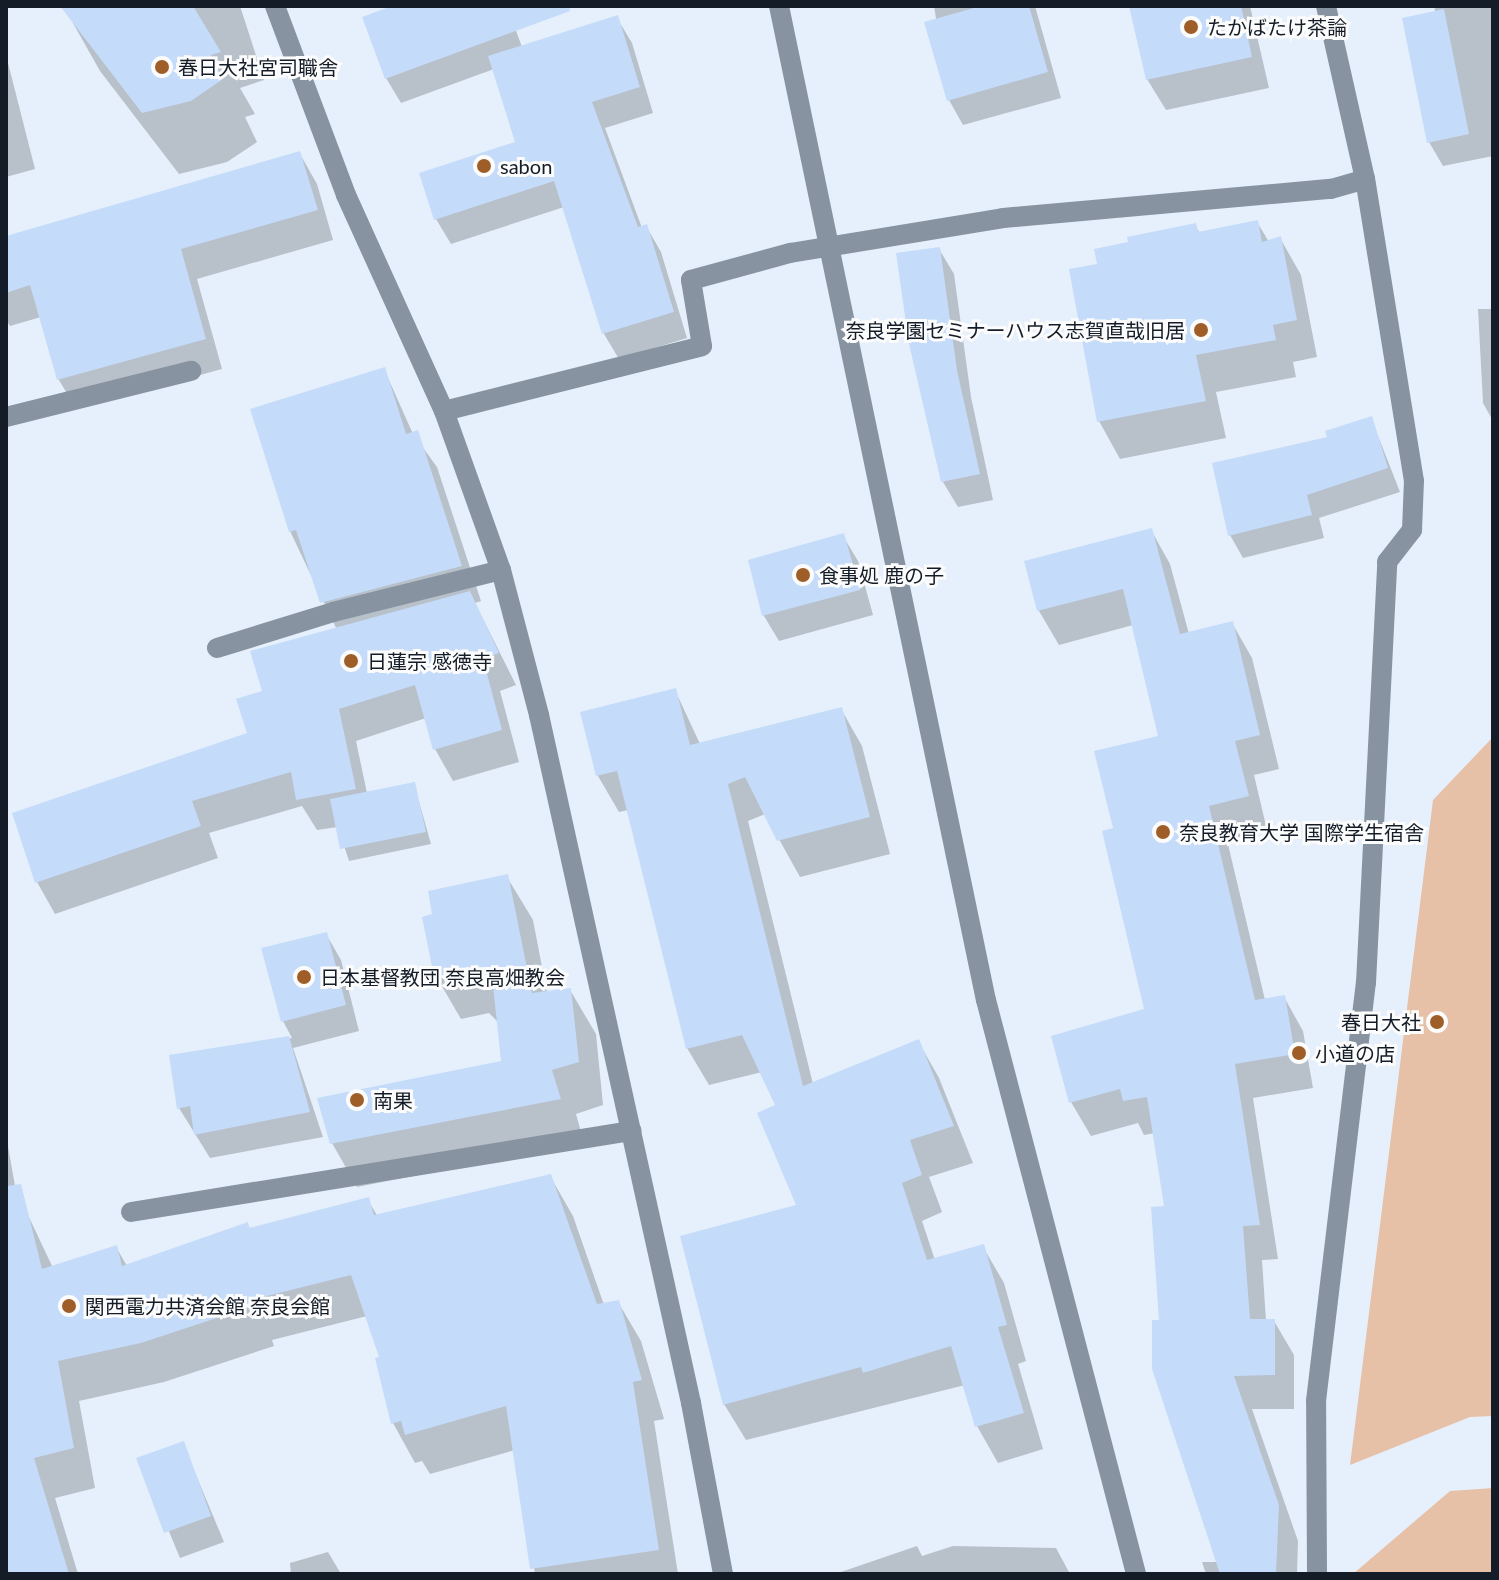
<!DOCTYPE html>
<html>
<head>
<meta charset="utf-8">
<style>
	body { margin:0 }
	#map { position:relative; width:1499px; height:1580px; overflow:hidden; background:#e6f0fc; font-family:Lato,"Noto Sans JP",sans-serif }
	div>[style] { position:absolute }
	.green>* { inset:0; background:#e6c1a8 }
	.shadow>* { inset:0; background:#0003 }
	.building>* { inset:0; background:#c4dbf9 }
	.minor>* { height:20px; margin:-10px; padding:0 10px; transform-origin:10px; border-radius:10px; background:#8893a1 }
	.dots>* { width:22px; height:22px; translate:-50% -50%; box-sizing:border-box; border:4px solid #fcfcfc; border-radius:50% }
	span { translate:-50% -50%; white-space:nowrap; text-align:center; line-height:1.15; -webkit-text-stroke:6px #fcfcfc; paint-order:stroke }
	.poi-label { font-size:20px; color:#141c27 }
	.left { translate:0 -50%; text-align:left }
	.right { translate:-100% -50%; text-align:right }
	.frame { position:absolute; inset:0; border:8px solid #141c27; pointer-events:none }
</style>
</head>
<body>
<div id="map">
	<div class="green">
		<div style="clip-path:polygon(1493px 737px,1493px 1416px,1470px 1417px,1350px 1465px,1433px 800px)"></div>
		<div style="clip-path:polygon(1493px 1488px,1493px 1574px,1353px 1574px,1450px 1491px)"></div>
	</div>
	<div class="shadow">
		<div style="clip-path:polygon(69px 6px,240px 6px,264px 80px,240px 88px,255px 114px,245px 117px,257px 142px,227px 162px,179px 174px,100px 71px,65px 9px)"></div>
		<div style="clip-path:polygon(398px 6px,507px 6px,522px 47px,617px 18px,632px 43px,653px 113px,605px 128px,642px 228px,646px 226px,661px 252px,687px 338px,619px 359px,604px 334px,564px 207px,451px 244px,436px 219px,517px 144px,494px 69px,401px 103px,386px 78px)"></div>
		<div style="clip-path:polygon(934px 6px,1035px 6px,1061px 98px,963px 125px,949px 100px)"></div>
		<div style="clip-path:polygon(1131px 6px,1250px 6px,1269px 88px,1166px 110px,1147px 79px)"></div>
		<div style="clip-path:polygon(1435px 6px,1493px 6px,1493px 156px,1443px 166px,1429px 142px)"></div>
		<div style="clip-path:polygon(6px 55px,35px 169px,6px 177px)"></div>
		<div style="clip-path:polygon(300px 154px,317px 184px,333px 240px,197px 279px,222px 369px,76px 409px,59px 380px,41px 317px,10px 326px,6px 320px,6px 238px)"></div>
		<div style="clip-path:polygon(1257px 222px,1269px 242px,1280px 238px,1301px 275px,1317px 357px,1293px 362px,1296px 377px,1216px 392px,1226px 438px,1120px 459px,1099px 421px,1099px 265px,1195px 225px,1200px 234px)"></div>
		<div style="clip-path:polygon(939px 249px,954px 274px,971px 397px,993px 500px,958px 507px,943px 482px,911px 344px)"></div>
		<div style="clip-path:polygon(1478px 309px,1493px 309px,1493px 421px,1483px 403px)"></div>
		<div style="clip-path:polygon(384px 369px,413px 434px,437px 467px,481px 601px,475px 603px,516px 685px,500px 691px,519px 762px,453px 781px,435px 749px,426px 718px,356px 741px,367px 793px,414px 784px,431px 844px,349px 861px,338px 827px,317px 830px,302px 806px,209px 833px,218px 858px,55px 914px,37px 882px,250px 734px,265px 693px,337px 630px,290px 531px)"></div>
		<div style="clip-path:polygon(1371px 418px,1400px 492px,1319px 518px,1324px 538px,1243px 558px,1230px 535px,1330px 438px)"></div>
		<div style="clip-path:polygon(1151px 530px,1170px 564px,1189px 634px,1232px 623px,1252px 658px,1279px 769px,1254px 775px,1267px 830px,1227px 840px,1265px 1000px,1284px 997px,1303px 1031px,1313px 1088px,1253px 1098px,1278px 1259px,1262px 1260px,1266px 1321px,1274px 1321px,1294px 1355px,1294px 1409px,1252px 1409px,1298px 1541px,1297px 1574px,1206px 1574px,1202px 1562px,1217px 1562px,1161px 1322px,1167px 1208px,1155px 1133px,1144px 1135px,1138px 1123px,1091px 1136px,1071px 1102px,1146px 1011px,1115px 830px,1160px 738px,1133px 625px,1059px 645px,1039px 611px,1027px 562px)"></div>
		<div style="clip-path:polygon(843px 536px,858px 561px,873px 615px,779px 641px,764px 616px,750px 562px)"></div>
		<div style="clip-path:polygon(675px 690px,700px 744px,841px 709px,862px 746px,890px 854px,800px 877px,765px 814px,748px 821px,813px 1084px,918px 1041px,939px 1078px,973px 1163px,929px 1177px,942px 1212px,922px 1221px,935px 1260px,983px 1247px,1004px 1283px,1026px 1361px,1018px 1364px,1043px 1449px,998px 1463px,977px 1426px,965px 1385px,746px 1440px,724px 1404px,798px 1207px,777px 1107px,762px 1072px,709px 1085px,687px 1048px,628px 810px,619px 812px,598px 776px,582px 713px)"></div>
		<div style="clip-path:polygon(507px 877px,533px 920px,547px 993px,570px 990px,596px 1034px,603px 1105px,576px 1114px,584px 1143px,357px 1187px,332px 1143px,503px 1062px,499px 1023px,489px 1013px,461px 1019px,436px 976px)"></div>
		<div style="clip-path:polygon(326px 934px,341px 960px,359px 1031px,293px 1048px,323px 1137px,210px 1158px,179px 1108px,171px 1057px,292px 1038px,283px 1021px)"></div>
		<div style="clip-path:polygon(6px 1135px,20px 1214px,27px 1213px,53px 1268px,116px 1247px,127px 1266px,248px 1225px,250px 1229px,368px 1200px,378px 1217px,550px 1176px,573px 1216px,604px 1305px,618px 1302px,641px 1341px,664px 1419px,654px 1421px,678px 1574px,535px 1574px,515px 1450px,430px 1474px,422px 1461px,415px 1463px,393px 1423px,382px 1359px,367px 1316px,272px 1340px,274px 1346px,164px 1382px,79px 1401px,95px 1488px,55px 1498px,78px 1574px,6px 1574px)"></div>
		<div style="clip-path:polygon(183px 1444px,224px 1542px,180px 1558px,139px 1459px)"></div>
		<div style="clip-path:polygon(917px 1546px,922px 1556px,953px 1546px,1056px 1548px,1070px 1574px,835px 1574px)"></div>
		<div style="clip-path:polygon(328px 1552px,341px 1574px,291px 1574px,290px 1563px)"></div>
	</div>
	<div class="building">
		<div style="clip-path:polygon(60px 6px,193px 6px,221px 52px,211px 55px,223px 79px,191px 101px,142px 113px)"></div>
		<div style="clip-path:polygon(392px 6px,569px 6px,570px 11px,385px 79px,362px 17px)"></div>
		<div style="clip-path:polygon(981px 6px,1029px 6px,1048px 72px,947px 101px,924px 22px)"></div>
		<div style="clip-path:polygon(1129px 6px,1241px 6px,1252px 57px,1146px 80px)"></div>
		<div style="clip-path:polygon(1444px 9px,1469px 134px,1427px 143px,1402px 18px)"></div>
		<div style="clip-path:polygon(618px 15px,640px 87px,592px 102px,638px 227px,647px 224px,674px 312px,602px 334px,554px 181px,434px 220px,419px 173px,515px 142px,488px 56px)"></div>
		<div style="clip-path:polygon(300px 151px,318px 210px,181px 249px,206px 339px,57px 380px,30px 285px,6px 293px,6px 236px)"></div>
		<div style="clip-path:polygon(1258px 220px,1262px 242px,1281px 236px,1297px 320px,1273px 325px,1276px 340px,1196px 355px,1206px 401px,1097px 422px,1069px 269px,1097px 264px,1094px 249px,1128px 242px,1127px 237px,1196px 223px,1198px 232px)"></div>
		<div style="clip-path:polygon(940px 247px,957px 370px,980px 474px,941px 482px,909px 344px,896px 253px)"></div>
		<div style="clip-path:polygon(385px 367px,406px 434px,418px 430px,462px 566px,320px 603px,296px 530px,289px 532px,250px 409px)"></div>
		<div style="clip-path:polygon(1372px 416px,1388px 468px,1307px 495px,1312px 515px,1228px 536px,1212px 463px,1327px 437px,1325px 431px)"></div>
		<div style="clip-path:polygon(1152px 528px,1180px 634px,1233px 621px,1260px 735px,1235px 741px,1249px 796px,1209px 806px,1255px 1000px,1285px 995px,1295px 1054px,1235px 1064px,1260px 1225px,1243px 1226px,1250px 1319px,1275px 1319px,1275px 1375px,1234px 1376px,1279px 1505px,1276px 1574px,1220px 1574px,1152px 1369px,1152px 1320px,1159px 1320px,1151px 1207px,1164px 1206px,1147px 1097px,1123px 1101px,1120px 1089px,1069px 1103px,1051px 1036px,1144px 1009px,1102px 831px,1113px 828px,1094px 751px,1158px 736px,1123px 589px,1037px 611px,1024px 561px)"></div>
		<div style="clip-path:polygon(844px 533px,860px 590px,762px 616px,748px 560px)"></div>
		<div style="clip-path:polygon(470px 591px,499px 653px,483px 659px,502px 730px,433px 750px,415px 685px,339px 709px,356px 789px,296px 800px,291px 772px,192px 801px,201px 826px,35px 883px,12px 813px,247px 733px,236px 699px,262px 691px,250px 651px)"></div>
		<div style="clip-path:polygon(676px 688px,690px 745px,842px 707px,870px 817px,777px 841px,745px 777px,728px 784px,803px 1086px,919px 1039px,954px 1126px,910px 1140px,922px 1175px,902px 1183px,927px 1260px,984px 1244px,1007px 1325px,998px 1327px,1024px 1413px,975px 1427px,951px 1346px,863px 1373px,861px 1367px,723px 1405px,680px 1236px,796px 1205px,757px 1113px,775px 1105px,742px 1035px,686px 1049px,617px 771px,596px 776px,580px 712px)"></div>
		<div style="clip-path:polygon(415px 782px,426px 832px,340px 849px,330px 799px)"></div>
		<div style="clip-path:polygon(508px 874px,532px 993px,571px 988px,579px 1062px,552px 1070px,561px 1099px,330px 1144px,317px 1098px,501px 1061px,492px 976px,469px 981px,466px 969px,434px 977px,422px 917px,432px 914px,428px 891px)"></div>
		<div style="clip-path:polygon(327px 932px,346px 1005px,281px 1022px,261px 948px)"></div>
		<div style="clip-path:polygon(289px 1036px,310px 1112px,194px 1135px,190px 1106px,177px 1109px,169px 1055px)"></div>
		<div style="clip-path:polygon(551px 1174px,597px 1304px,619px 1300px,642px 1380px,633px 1382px,659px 1550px,530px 1569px,506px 1406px,405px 1435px,401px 1421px,391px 1424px,375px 1358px,379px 1357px,351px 1275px,251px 1300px,253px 1306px,141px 1343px,58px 1361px,74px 1448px,34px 1458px,69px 1574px,6px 1574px,6px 1186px,21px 1184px,42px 1269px,117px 1245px,122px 1266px,248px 1222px,249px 1228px,369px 1197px,374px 1215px)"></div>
		<div style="clip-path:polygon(184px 1441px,211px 1516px,164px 1533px,136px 1458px)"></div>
	</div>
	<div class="minor">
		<div style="left:275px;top:6px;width:202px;rotate:69.4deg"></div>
		<div style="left:346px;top:195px;width:237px;rotate:65.6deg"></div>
		<div style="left:444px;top:411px;width:169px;rotate:70.3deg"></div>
		<div style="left:501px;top:570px;width:150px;rotate:75.3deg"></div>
		<div style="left:539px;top:715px;width:705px;rotate:77.54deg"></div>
		<div style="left:691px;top:1403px;width:174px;rotate:79.4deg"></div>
		<div style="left:779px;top:6px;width:1015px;rotate:78.24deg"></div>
		<div style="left:986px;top:1000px;width:593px;rotate:75.35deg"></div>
		<div style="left:444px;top:411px;width:266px;rotate:-14.1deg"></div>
		<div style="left:702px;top:346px;width:67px;rotate:-99.5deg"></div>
		<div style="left:691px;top:280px;width:103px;rotate:-15.3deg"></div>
		<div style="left:790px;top:253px;width:216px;rotate:-9.3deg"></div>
		<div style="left:1003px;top:218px;width:329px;rotate:-5.1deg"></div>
		<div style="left:1331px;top:189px;width:35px;rotate:-16deg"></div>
		<div style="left:6px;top:417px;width:191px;rotate:-14deg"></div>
		<div style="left:217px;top:648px;width:121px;rotate:-17.2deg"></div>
		<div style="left:333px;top:612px;width:173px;rotate:-14deg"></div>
		<div style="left:131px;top:1212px;width:507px;rotate:-9.2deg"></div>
		<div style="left:1317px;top:1574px;width:173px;rotate:-90.3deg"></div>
		<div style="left:1316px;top:1401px;width:421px;rotate:-83.2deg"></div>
		<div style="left:1366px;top:983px;width:422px;rotate:-87.1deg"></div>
		<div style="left:1387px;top:562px;width:41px;rotate:-52deg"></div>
		<div style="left:1412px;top:530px;width:49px;rotate:-87.7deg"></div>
		<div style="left:1414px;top:481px;width:306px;rotate:-99.2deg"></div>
		<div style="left:1365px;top:179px;width:177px;rotate:-102.7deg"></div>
	</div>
	<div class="dots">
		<div style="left:1191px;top:27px;background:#9f5e28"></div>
		<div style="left:162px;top:67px;background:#9f5e28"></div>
		<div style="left:484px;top:166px;background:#9f5e28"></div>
		<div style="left:1201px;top:330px;background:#9f5e28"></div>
		<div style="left:803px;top:575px;background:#9f5e28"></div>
		<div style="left:351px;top:661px;background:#9f5e28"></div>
		<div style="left:1163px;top:832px;background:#9f5e28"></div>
		<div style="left:304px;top:977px;background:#9f5e28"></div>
		<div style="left:1437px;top:1022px;background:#9f5e28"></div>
		<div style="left:1299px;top:1053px;background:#9f5e28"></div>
		<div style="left:357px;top:1100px;background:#9f5e28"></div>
		<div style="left:69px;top:1306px;background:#9f5e28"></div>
	</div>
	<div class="poi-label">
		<span class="left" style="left:1207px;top:27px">たかばたけ茶論</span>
		<span class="left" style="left:178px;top:67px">春日大社宮司職舎</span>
		<span class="left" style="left:500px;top:166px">sabon</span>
		<span class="right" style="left:1185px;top:330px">奈良学園セミナーハウス志賀直哉旧居</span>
		<span class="left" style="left:819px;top:575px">食事処 鹿の子</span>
		<span class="left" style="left:367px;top:661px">日蓮宗 感徳寺</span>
		<span class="left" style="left:1179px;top:832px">奈良教育大学 国際学生宿舎</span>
		<span class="left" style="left:320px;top:977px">日本基督教団 奈良高畑教会</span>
		<span class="right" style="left:1421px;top:1022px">春日大社</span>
		<span class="left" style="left:1315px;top:1053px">小道の店</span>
		<span class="left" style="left:373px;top:1100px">南果</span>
		<span class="left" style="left:85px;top:1306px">関西電力共済会館 奈良会館</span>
	</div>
	<div class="frame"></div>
</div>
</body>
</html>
